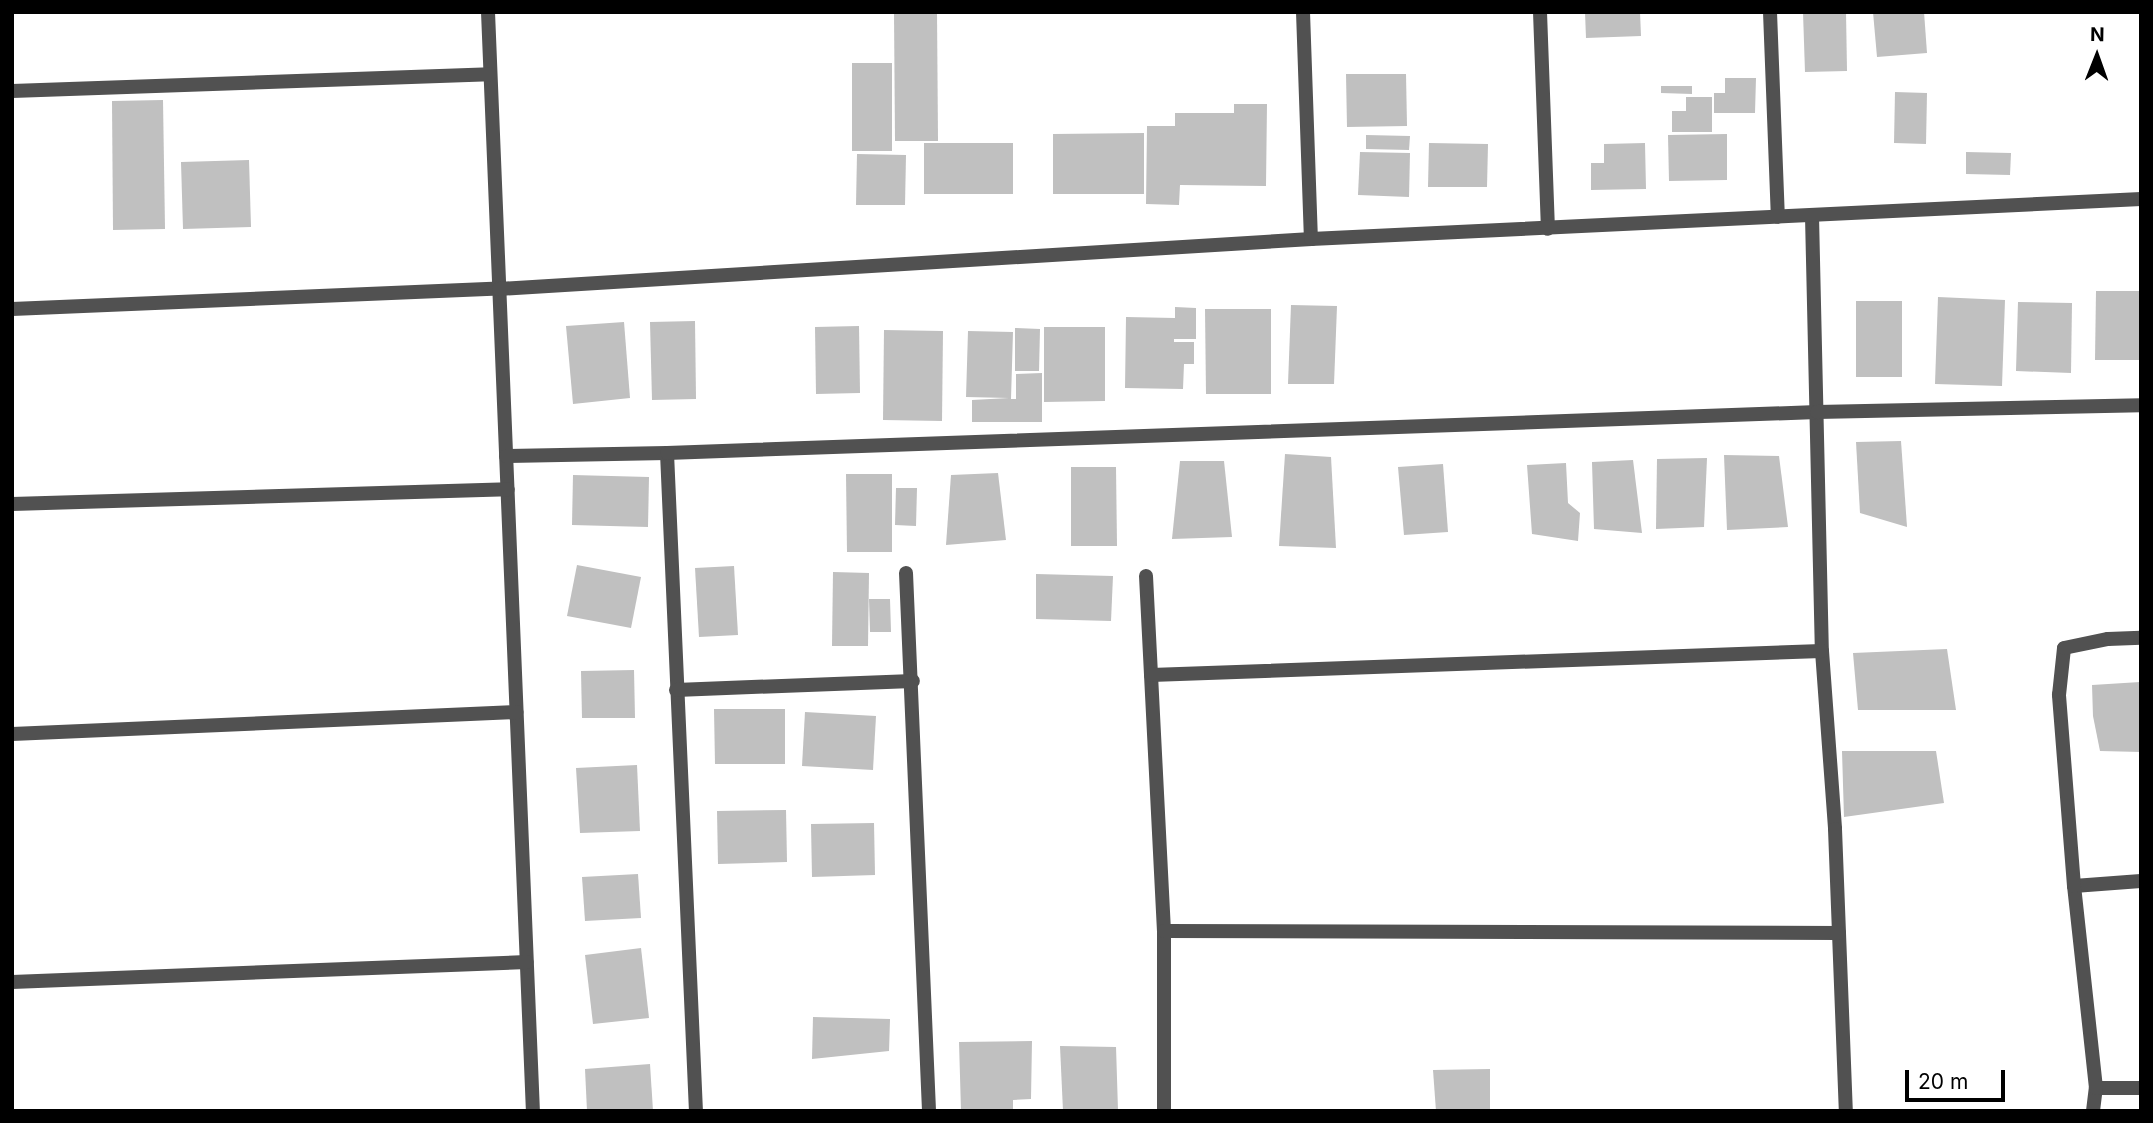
<!DOCTYPE html>
<html>
<head>
<meta charset="utf-8">
<style>
	body { margin:0 }
	#map { position:relative; width:2153px; height:1123px; overflow:hidden; background:#fff; font-family:Inter,sans-serif }
	div>[style] { position:absolute }
	.building>* { inset:0; background:#c0c0c0 }
	.minor>* { height:14px; margin:-7px; padding:0 7px; transform-origin:7px; border-radius:7px; background:#515151 }
	span { translate:-50% -50%; white-space:nowrap; text-align:center; line-height:1.15; -webkit-text-stroke:5px #fff; paint-order:stroke }
	.frame { position:absolute; inset:0; border:14px solid #000; pointer-events:none }
	.north { position:absolute; left:2062px; top:21px; width:70px; height:70px; -webkit-text-stroke:5px #fff; paint-order:stroke; rotate:1deg; font-size:19px; font-weight:700; line-height:28px; text-align:center; color:#000 }
	.north::after { content:''; display:block; margin:auto; width:24px; height:32px; background:#000; clip-path:polygon(50% 0,100% 100%,50% 72%,0 100%) }
	.scale { position:absolute; left:1905px; top:1070px; width:100px; height:32px; box-sizing:border-box; border:4px solid #000; border-top:0; padding-left:9px; font-size:21px; line-height:24px; white-space:nowrap; color:#000; -webkit-text-stroke:5px #fff; paint-order:stroke }
</style>
</head>
<body>
<div id="map">
	<div class="building">
		<div style="clip-path:polygon(894px 12px,937px 12px,938px 141px,895px 141px)"></div>
		<div style="clip-path:polygon(1585px 12px,1640px 12px,1641px 36px,1586px 38px)"></div>
		<div style="clip-path:polygon(1803px 12px,1846px 12px,1847px 71px,1805px 72px)"></div>
		<div style="clip-path:polygon(1873px 12px,1924px 12px,1927px 53px,1877px 57px)"></div>
		<div style="clip-path:polygon(852px 63px,892px 63px,892px 151px,852px 151px)"></div>
		<div style="clip-path:polygon(1346px 74px,1406px 74px,1407px 126px,1347px 127px)"></div>
		<div style="clip-path:polygon(1725px 78px,1756px 78px,1755px 113px,1714px 113px,1714px 93px,1725px 93px)"></div>
		<div style="clip-path:polygon(1661px 86px,1692px 86px,1692px 94px,1661px 93px)"></div>
		<div style="clip-path:polygon(1895px 92px,1927px 93px,1926px 144px,1894px 143px)"></div>
		<div style="clip-path:polygon(1686px 97px,1712px 97px,1712px 132px,1672px 132px,1672px 111px,1686px 111px)"></div>
		<div style="clip-path:polygon(163px 100px,165px 229px,113px 230px,112px 101px)"></div>
		<div style="clip-path:polygon(1234px 104px,1267px 104px,1266px 186px,1180px 185px,1179px 205px,1146px 204px,1147px 126px,1175px 126px,1175px 113px,1234px 113px)"></div>
		<div style="clip-path:polygon(1144px 133px,1144px 194px,1053px 194px,1053px 134px)"></div>
		<div style="clip-path:polygon(1727px 134px,1727px 180px,1669px 181px,1668px 135px)"></div>
		<div style="clip-path:polygon(1366px 135px,1410px 136px,1409px 150px,1366px 149px)"></div>
		<div style="clip-path:polygon(924px 143px,1013px 143px,1013px 194px,924px 194px)"></div>
		<div style="clip-path:polygon(1429px 143px,1488px 144px,1487px 187px,1428px 187px)"></div>
		<div style="clip-path:polygon(1645px 143px,1646px 189px,1591px 190px,1591px 163px,1604px 163px,1604px 144px)"></div>
		<div style="clip-path:polygon(1360px 152px,1410px 153px,1409px 197px,1358px 195px)"></div>
		<div style="clip-path:polygon(1966px 152px,2011px 153px,2010px 175px,1966px 174px)"></div>
		<div style="clip-path:polygon(857px 154px,906px 155px,905px 205px,856px 205px)"></div>
		<div style="clip-path:polygon(249px 160px,251px 227px,183px 229px,181px 162px)"></div>
		<div style="clip-path:polygon(2096px 291px,2141px 291px,2141px 360px,2095px 360px)"></div>
		<div style="clip-path:polygon(1938px 297px,2005px 300px,2002px 386px,1935px 384px)"></div>
		<div style="clip-path:polygon(1856px 301px,1902px 301px,1902px 377px,1856px 377px)"></div>
		<div style="clip-path:polygon(2018px 302px,2072px 303px,2071px 373px,2016px 371px)"></div>
		<div style="clip-path:polygon(1291px 305px,1337px 306px,1334px 384px,1288px 384px)"></div>
		<div style="clip-path:polygon(1175px 307px,1196px 308px,1196px 339px,1174px 339px,1174px 342px,1194px 342px,1194px 364px,1184px 364px,1183px 389px,1125px 388px,1126px 317px,1175px 318px)"></div>
		<div style="clip-path:polygon(1205px 309px,1271px 309px,1271px 394px,1206px 394px)"></div>
		<div style="clip-path:polygon(695px 321px,696px 399px,652px 400px,650px 322px)"></div>
		<div style="clip-path:polygon(624px 322px,630px 398px,573px 404px,566px 326px)"></div>
		<div style="clip-path:polygon(859px 326px,860px 393px,816px 394px,815px 327px)"></div>
		<div style="clip-path:polygon(1044px 327px,1105px 327px,1105px 401px,1044px 402px)"></div>
		<div style="clip-path:polygon(1015px 328px,1040px 329px,1039px 371px,1015px 371px)"></div>
		<div style="clip-path:polygon(884px 330px,943px 331px,942px 421px,883px 420px)"></div>
		<div style="clip-path:polygon(968px 331px,1013px 332px,1011px 399px,1016px 399px,1016px 374px,1042px 373px,1042px 422px,972px 422px,972px 400px,1009px 398px,966px 397px)"></div>
		<div style="clip-path:polygon(1901px 441px,1907px 527px,1860px 513px,1856px 442px)"></div>
		<div style="clip-path:polygon(1285px 454px,1331px 457px,1336px 548px,1279px 546px)"></div>
		<div style="clip-path:polygon(1724px 455px,1779px 456px,1788px 527px,1727px 530px)"></div>
		<div style="clip-path:polygon(1707px 458px,1704px 527px,1656px 529px,1657px 459px)"></div>
		<div style="clip-path:polygon(1633px 460px,1642px 533px,1594px 529px,1592px 462px)"></div>
		<div style="clip-path:polygon(1180px 461px,1224px 461px,1232px 537px,1172px 539px)"></div>
		<div style="clip-path:polygon(1566px 463px,1568px 503px,1580px 513px,1578px 541px,1532px 534px,1527px 465px)"></div>
		<div style="clip-path:polygon(1443px 464px,1448px 532px,1404px 535px,1398px 467px)"></div>
		<div style="clip-path:polygon(1071px 467px,1116px 467px,1117px 546px,1071px 546px)"></div>
		<div style="clip-path:polygon(998px 473px,1006px 540px,946px 545px,951px 475px)"></div>
		<div style="clip-path:polygon(846px 474px,892px 474px,892px 552px,847px 552px)"></div>
		<div style="clip-path:polygon(573px 475px,649px 477px,648px 527px,572px 525px)"></div>
		<div style="clip-path:polygon(896px 488px,917px 488px,916px 526px,895px 525px)"></div>
		<div style="clip-path:polygon(577px 565px,641px 577px,631px 628px,567px 616px)"></div>
		<div style="clip-path:polygon(734px 566px,738px 635px,699px 637px,695px 568px)"></div>
		<div style="clip-path:polygon(833px 572px,869px 573px,868px 646px,832px 646px)"></div>
		<div style="clip-path:polygon(1036px 574px,1113px 576px,1111px 621px,1036px 619px)"></div>
		<div style="clip-path:polygon(869px 599px,890px 599px,891px 632px,870px 632px)"></div>
		<div style="clip-path:polygon(1947px 649px,1956px 710px,1858px 710px,1853px 653px)"></div>
		<div style="clip-path:polygon(634px 670px,635px 718px,582px 718px,581px 671px)"></div>
		<div style="clip-path:polygon(2140px 682px,2141px 752px,2100px 751px,2093px 716px,2092px 685px)"></div>
		<div style="clip-path:polygon(714px 709px,785px 709px,785px 764px,715px 764px)"></div>
		<div style="clip-path:polygon(805px 712px,876px 716px,873px 770px,802px 766px)"></div>
		<div style="clip-path:polygon(1842px 751px,1936px 751px,1944px 803px,1844px 817px)"></div>
		<div style="clip-path:polygon(637px 765px,640px 831px,580px 833px,576px 768px)"></div>
		<div style="clip-path:polygon(786px 810px,787px 862px,718px 864px,717px 811px)"></div>
		<div style="clip-path:polygon(874px 823px,875px 875px,812px 877px,811px 824px)"></div>
		<div style="clip-path:polygon(638px 874px,641px 918px,585px 921px,582px 877px)"></div>
		<div style="clip-path:polygon(641px 948px,649px 1018px,593px 1024px,585px 955px)"></div>
		<div style="clip-path:polygon(813px 1017px,890px 1019px,889px 1051px,812px 1059px)"></div>
		<div style="clip-path:polygon(1032px 1041px,1031px 1099px,1013px 1100px,1013px 1111px,961px 1111px,959px 1042px)"></div>
		<div style="clip-path:polygon(1060px 1046px,1116px 1047px,1118px 1111px,1063px 1111px)"></div>
		<div style="clip-path:polygon(650px 1064px,653px 1111px,587px 1111px,585px 1069px)"></div>
		<div style="clip-path:polygon(1490px 1069px,1490px 1111px,1436px 1111px,1433px 1070px)"></div>
	</div>
	<div class="minor">
		<div style="left:488px;top:12px;width:1100px;rotate:87.66deg"></div>
		<div style="left:1303px;top:12px;width:227px;rotate:88deg"></div>
		<div style="left:1540px;top:12px;width:217px;rotate:87.9deg"></div>
		<div style="left:1770px;top:12px;width:205px;rotate:87.8deg"></div>
		<div style="left:12px;top:91px;width:478px;rotate:-2deg"></div>
		<div style="left:1812px;top:216px;width:435px;rotate:88.7deg"></div>
		<div style="left:1822px;top:651px;width:178px;rotate:85.8deg"></div>
		<div style="left:1835px;top:829px;width:282px;rotate:87.8deg"></div>
		<div style="left:12px;top:309px;width:487px;rotate:-2.4deg"></div>
		<div style="left:499px;top:289px;width:814px;rotate:-3.52deg"></div>
		<div style="left:1311px;top:239px;width:831px;rotate:-2.76deg"></div>
		<div style="left:667px;top:453px;width:659px;rotate:87.48deg"></div>
		<div style="left:506px;top:456px;width:161px;rotate:-1.1deg"></div>
		<div style="left:667px;top:453px;width:1151px;rotate:-2.04deg"></div>
		<div style="left:1817px;top:412px;width:324px;rotate:-1.2deg"></div>
		<div style="left:12px;top:504px;width:496px;rotate:-1.7deg"></div>
		<div style="left:906px;top:573px;width:538px;rotate:87.55deg"></div>
		<div style="left:1146px;top:576px;width:355px;rotate:87.1deg"></div>
		<div style="left:1164px;top:931px;width:180px;rotate:90deg"></div>
		<div style="left:1151px;top:675px;width:671px;rotate:-2.05deg"></div>
		<div style="left:676px;top:690px;width:237px;rotate:-2.2deg"></div>
		<div style="left:12px;top:734px;width:505px;rotate:-2.49deg"></div>
		<div style="left:2074px;top:886px;width:67px;rotate:-4.3deg"></div>
		<div style="left:1164px;top:931px;width:675px;rotate:0.17deg"></div>
		<div style="left:12px;top:982px;width:515px;rotate:-2.22deg"></div>
		<div style="left:2096px;top:1088px;width:45px"></div>
		<div style="left:2093px;top:1111px;width:23px;rotate:-83deg"></div>
		<div style="left:2096px;top:1088px;width:203px;rotate:-96.2deg"></div>
		<div style="left:2074px;top:886px;width:192px;rotate:-94.5deg"></div>
		<div style="left:2059px;top:695px;width:47px;rotate:-83.9deg"></div>
		<div style="left:2064px;top:648px;width:45px;rotate:-11.6deg"></div>
		<div style="left:2108px;top:639px;width:33px;rotate:-2deg"></div>
	</div>
	<div class="frame"></div>
	<div class="north">N</div>
	<div class="scale">20 m</div>
</div>
</body>
</html>
